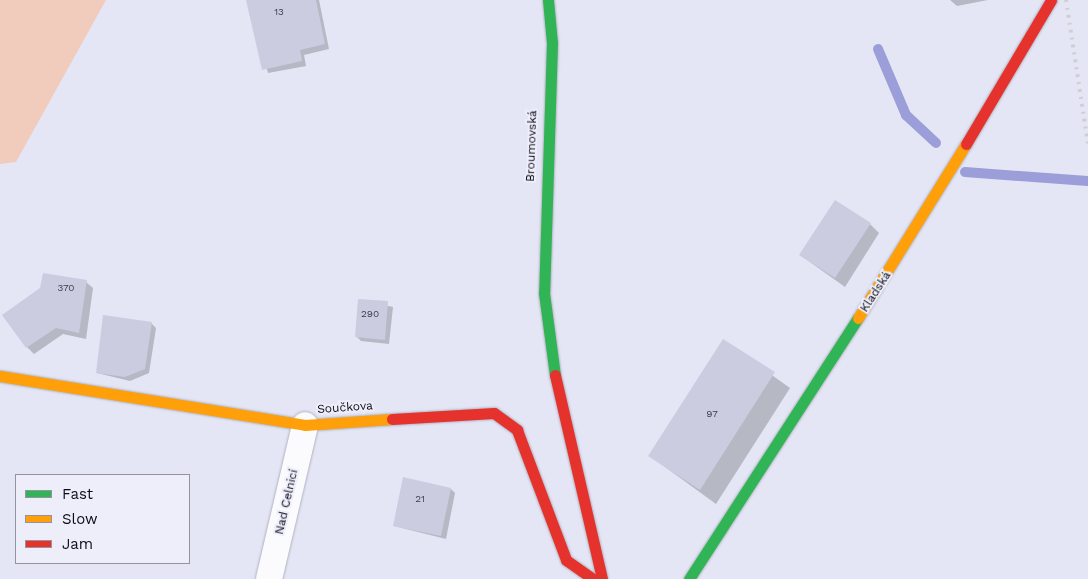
<!DOCTYPE html>
<html>
<head>
<meta charset="utf-8">
<style>
	body { margin:0 }
	#map { position:relative; width:1088px; height:579px; overflow:hidden; background:#e4e6f6; font-family:"Work Sans",sans-serif }
	div>[style] { position:absolute }
	.green>* { inset:0; background:#f1cbbc }
	.shadow>* { inset:0; background:#0003 }
	.stream>* { height:10px; margin:-5px; padding:0 5px; transform-origin:5px; border-radius:5px; background:#9c9ed9 }
	.building>* { inset:0; background:#cbcce0 }
	.roads { filter:drop-shadow(0 0 1px #b0b2be) drop-shadow(0 0 1px #b0b2be) }
	.street>* { height:26px; margin:-13px; padding:0 13px; transform-origin:13px; border-radius:13px; background:#fbfbfe }
	.fast>* { height:11px; margin:-5.5px; padding:0 5.5px; transform-origin:5.5px; border-radius:5.5px; background:#30b455 }
	.slow>* { height:11px; margin:-5.5px; padding:0 5.5px; transform-origin:5.5px; border-radius:5.5px; background:#ff9f0a }
	.jam>* { height:11px; margin:-5.5px; padding:0 5.5px; transform-origin:5.5px; border-radius:5.5px; background:#e5322d }
	.rail>* { height:4px; margin-top:-2px; transform-origin:0; background:repeating-linear-gradient(90deg,#cfcfd3 0 2.5px,transparent 0 7.5px) }
	span { translate:-50% -50%; white-space:nowrap; text-align:center; line-height:1.15; -webkit-text-stroke:4px #edeefa; paint-order:stroke }
	.number-label { font-size:10px; color:#3e3e4a }
	.number-label span { -webkit-text-stroke-width:0 }
	.street-label { font-size:12px; color:#0c0c16 }
	.legend { position:absolute; left:15px; top:474px; width:175px; height:90px; box-sizing:border-box; background:#edeefa; border:1px solid #93949f; margin:0; padding:6px 9px; list-style:none; font-size:15px; color:#0c0c16 }
	.legend li { display:flex; align-items:center; gap:10px; height:25px }
	.legend b { width:25px; border:1px solid #93949f }
</style>
</head>
<body>
<div id="map">
	<div class="green">
		<div style="clip-path:polygon(0 0,106px 0,16px 162px,0 164px)"></div>
	</div>
	<div class="shadow">
		<div style="clip-path:polygon(248px 0,319px 0,329px 49px,304px 55px,306px 66px,268px 73px)"></div>
		<div style="clip-path:polygon(950px 0,988px 0,957px 6px)"></div>
		<div style="clip-path:polygon(870px 224px,879px 233px,845px 287px,800px 255px)"></div>
		<div style="clip-path:polygon(86px 282px,93px 288px,86px 339px,63px 334px,34px 354px,27px 347px)"></div>
		<div style="clip-path:polygon(360px 300px,393px 307px,389px 344px,361px 341px,356px 336px)"></div>
		<div style="clip-path:polygon(151px 323px,156px 328px,149px 373px,130px 381px,97px 373px)"></div>
		<div style="clip-path:polygon(724px 341px,790px 388px,716px 504px,650px 456px)"></div>
		<div style="clip-path:polygon(451px 489px,455px 493px,446px 539px,394px 526px)"></div>
	</div>
	<div class="stream">
		<div style="left:878px;top:49px;width:72px;rotate:67deg"></div>
		<div style="left:906px;top:115px;width:41px;rotate:43deg"></div>
		<div style="left:965px;top:172px;width:123px;rotate:4.2deg"></div>
	</div>
	<div class="building">
		<div style="clip-path:polygon(246px 0,316px 0,325px 44px,300px 50px,302px 61px,262px 70px)"></div>
		<div style="clip-path:polygon(835px 200px,871px 223px,835px 278px,799px 255px)"></div>
		<div style="clip-path:polygon(43px 273px,87px 280px,79px 333px,56px 328px,26px 348px,2px 315px,40px 288px)"></div>
		<div style="clip-path:polygon(358px 299px,388px 301px,385px 340px,355px 337px)"></div>
		<div style="clip-path:polygon(103px 315px,152px 322px,145px 369px,125px 377px,96px 373px)"></div>
		<div style="clip-path:polygon(723px 339px,775px 372px,700px 490px,648px 456px)"></div>
		<div style="clip-path:polygon(403px 477px,451px 488px,441px 536px,393px 526px)"></div>
	</div>
	<div class="roads">
		<div class="street">
			<div style="left:269px;top:579px;width:158px;rotate:-76.8deg"></div>
		</div>
		<div class="fast">
			<div style="left:548px;top:0;width:43px;rotate:84.7deg"></div>
			<div style="left:552px;top:43px;width:250px;rotate:91.8deg"></div>
			<div style="left:544px;top:293px;width:83px;rotate:82.4deg"></div>
			<div style="left:689px;top:579px;width:311px;rotate:-57.1deg"></div>
		</div>
		<div class="slow">
			<div style="left:858px;top:318px;width:205px;rotate:-58.2deg"></div>
			<div style="left:0;top:376px;width:309px;rotate:9.1deg"></div>
			<div style="left:305px;top:425px;width:87px;rotate:-3.9deg"></div>
		</div>
		<div class="jam">
			<div style="left:966px;top:144px;width:167px;rotate:-59.4deg"></div>
			<div style="left:555px;top:375px;width:209px;rotate:77deg"></div>
			<div style="left:392px;top:419px;width:102px;rotate:-3.4deg"></div>
			<div style="left:494px;top:413px;width:29px;rotate:36deg"></div>
			<div style="left:517px;top:430px;width:139px;rotate:69.3deg"></div>
			<div style="left:566px;top:560px;width:33px;rotate:35deg"></div>
		</div>
	</div>
	<div class="rail">
		<div style="left:1066px;top:0;width:145px;rotate:81.3deg"></div>
	</div>
	<div class="number-label">
		<span style="left:279px;top:12px">13</span>
		<span style="left:66px;top:288px">370</span>
		<span style="left:370px;top:314px">290</span>
		<span style="left:712px;top:414px">97</span>
		<span style="left:420px;top:499px">21</span>
	</div>
	<div class="street-label">
		<span style="left:532px;top:146px;rotate:-88deg">Broumovská</span>
		<span style="left:876px;top:292px;rotate:-57deg">Kladská</span>
		<span style="left:345px;top:408px;rotate:-4deg">Součkova</span>
		<span style="left:287px;top:502px;rotate:-77deg">Nad Celnicí</span>
	</div>
	<ul class="legend">
	<li><b style="height:6px;background:#30b455"></b>Fast</li>
	<li><b style="height:6px;background:#ff9f0a"></b>Slow</li>
	<li><b style="height:6px;background:#e5322d"></b>Jam</li>
	</ul>
</div>
</body>
</html>
